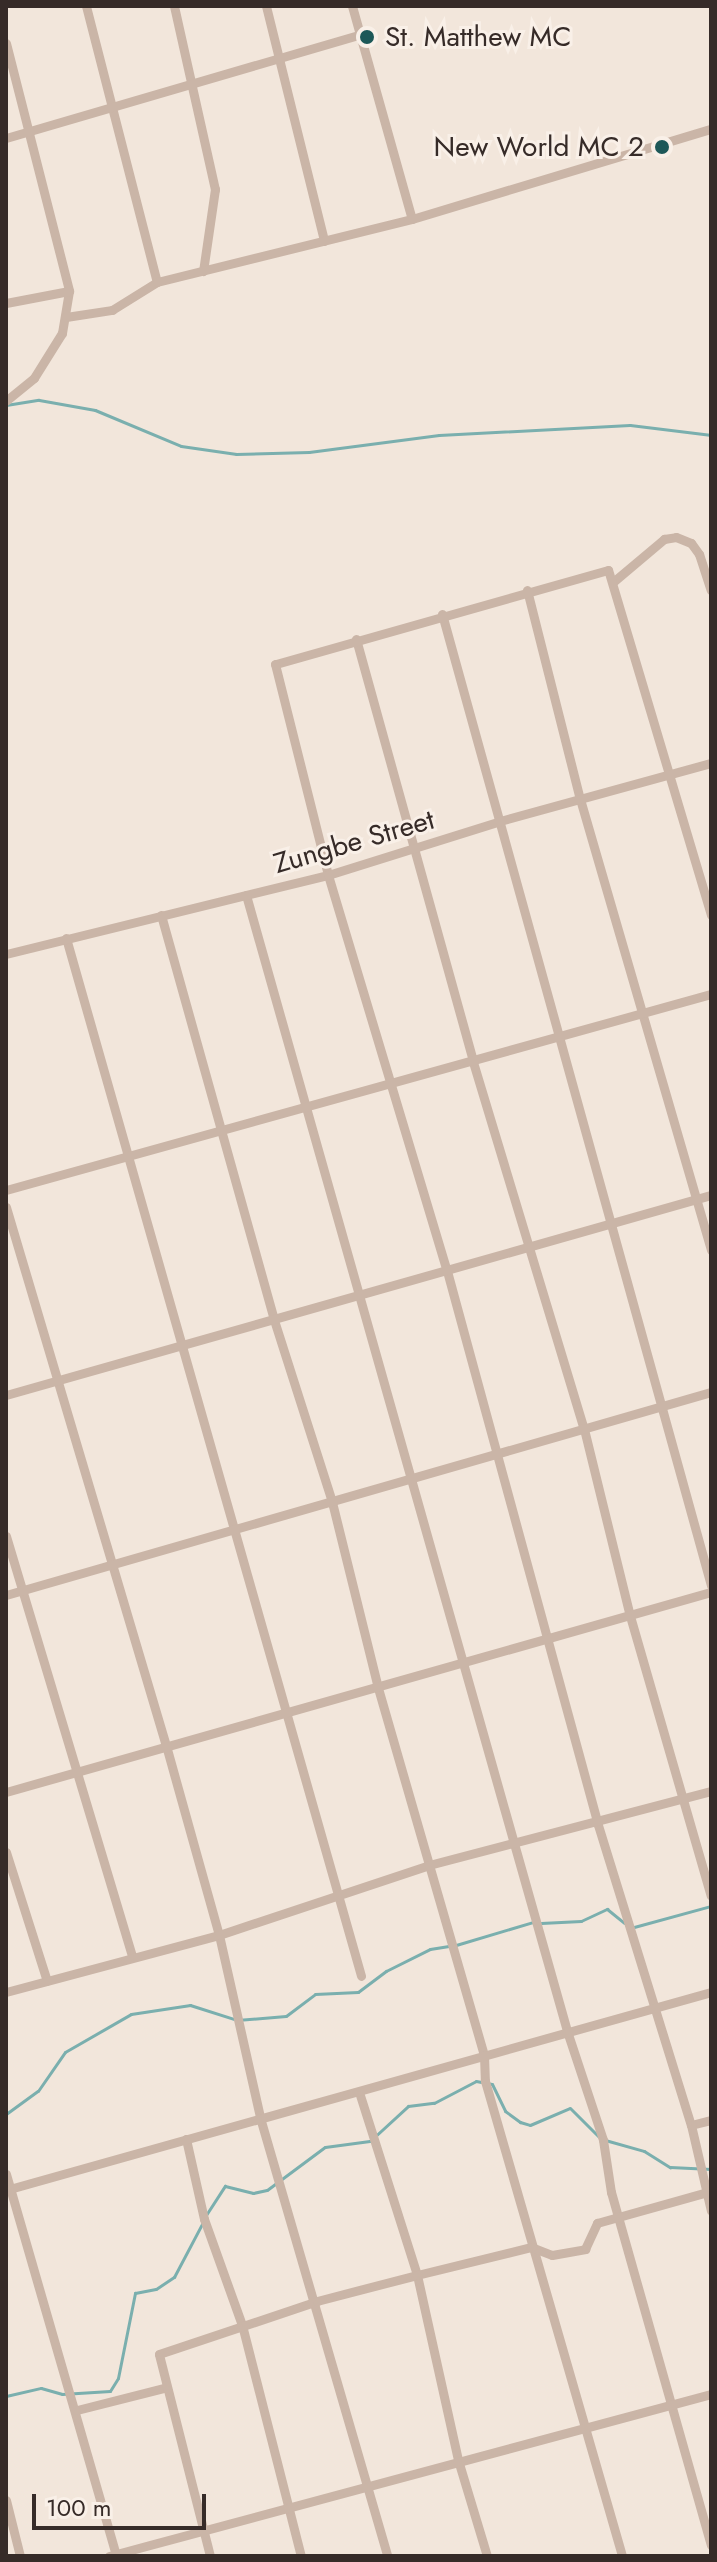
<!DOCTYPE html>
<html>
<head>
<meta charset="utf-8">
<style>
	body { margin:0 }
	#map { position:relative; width:717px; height:2562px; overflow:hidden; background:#f2e6db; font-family:Jost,sans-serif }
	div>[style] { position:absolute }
	.stream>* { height:3px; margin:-1.5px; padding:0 1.5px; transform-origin:1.5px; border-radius:1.5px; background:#7aafae }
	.street>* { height:9px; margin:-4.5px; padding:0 4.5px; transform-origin:4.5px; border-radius:4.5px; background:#cab5a7 }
	.dots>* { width:22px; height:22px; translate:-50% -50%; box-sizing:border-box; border:4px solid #f9f0e8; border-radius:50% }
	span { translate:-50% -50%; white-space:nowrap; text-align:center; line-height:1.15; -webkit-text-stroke:6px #f9f0e8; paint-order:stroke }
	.poi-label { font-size:28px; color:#362b28 }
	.left { translate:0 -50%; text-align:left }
	.right { translate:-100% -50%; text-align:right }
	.street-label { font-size:28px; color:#362b28 }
	.frame { position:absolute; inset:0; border:8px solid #362b28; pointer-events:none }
	.scale { position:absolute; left:32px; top:2494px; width:174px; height:36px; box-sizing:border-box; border:4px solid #362b28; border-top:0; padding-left:10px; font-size:24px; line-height:28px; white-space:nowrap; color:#362b28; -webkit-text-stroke:6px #f9f0e8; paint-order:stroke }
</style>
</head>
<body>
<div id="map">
	<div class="stream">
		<div style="left:6px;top:405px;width:33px;rotate:-9deg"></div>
		<div style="left:39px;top:400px;width:57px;rotate:10.1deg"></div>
		<div style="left:95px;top:410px;width:93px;rotate:22.7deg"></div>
		<div style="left:181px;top:446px;width:56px;rotate:8.3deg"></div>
		<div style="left:236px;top:454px;width:73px;rotate:-1.6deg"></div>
		<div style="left:309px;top:452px;width:131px;rotate:-7.5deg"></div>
		<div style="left:439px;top:435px;width:191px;rotate:-3deg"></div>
		<div style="left:630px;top:425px;width:82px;rotate:7deg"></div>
		<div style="left:541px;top:1923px;width:40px;rotate:-2.9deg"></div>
		<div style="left:581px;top:1921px;width:29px;rotate:-25deg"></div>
		<div style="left:607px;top:1909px;width:22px;rotate:39deg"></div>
		<div style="left:634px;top:1927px;width:80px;rotate:-15.3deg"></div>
		<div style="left:456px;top:1945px;width:80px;rotate:-16.6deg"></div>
		<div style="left:6px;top:2114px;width:39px;rotate:-36deg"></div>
		<div style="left:38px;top:2091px;width:47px;rotate:-55.3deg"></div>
		<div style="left:65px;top:2052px;width:76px;rotate:-29.9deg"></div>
		<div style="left:131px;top:2014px;width:60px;rotate:-8.7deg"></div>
		<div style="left:190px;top:2005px;width:49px;rotate:17.7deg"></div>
		<div style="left:237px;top:2020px;width:49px;rotate:-4.7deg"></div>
		<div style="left:286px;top:2016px;width:36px;rotate:-37deg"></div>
		<div style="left:315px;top:1994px;width:43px;rotate:-2.7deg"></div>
		<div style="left:358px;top:1992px;width:35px;rotate:-37deg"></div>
		<div style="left:386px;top:1971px;width:49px;rotate:-26.6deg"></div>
		<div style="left:430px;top:1949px;width:19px;rotate:-9deg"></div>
		<div style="left:605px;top:2140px;width:41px;rotate:15.8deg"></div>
		<div style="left:644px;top:2151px;width:31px;rotate:32deg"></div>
		<div style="left:670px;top:2167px;width:41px;rotate:2.8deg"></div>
		<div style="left:206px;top:2215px;width:35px;rotate:-57deg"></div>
		<div style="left:225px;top:2186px;width:29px;rotate:14deg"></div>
		<div style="left:253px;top:2193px;width:14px;rotate:-12deg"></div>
		<div style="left:267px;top:2190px;width:72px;rotate:-36.6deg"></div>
		<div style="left:325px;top:2147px;width:45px;rotate:-7.6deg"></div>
		<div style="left:370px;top:2141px;width:52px;rotate:-42.6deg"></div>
		<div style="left:408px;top:2106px;width:26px;rotate:-7deg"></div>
		<div style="left:434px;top:2103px;width:47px;rotate:-27.6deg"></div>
		<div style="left:476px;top:2081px;width:16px;rotate:11deg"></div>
		<div style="left:492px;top:2084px;width:30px;rotate:64deg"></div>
		<div style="left:505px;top:2111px;width:19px;rotate:36deg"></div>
		<div style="left:520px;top:2122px;width:10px;rotate:17deg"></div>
		<div style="left:530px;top:2125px;width:43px;rotate:-23deg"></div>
		<div style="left:570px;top:2108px;width:40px;rotate:45deg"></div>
		<div style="left:6px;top:2396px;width:36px;rotate:-13deg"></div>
		<div style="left:41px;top:2388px;width:22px;rotate:16deg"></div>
		<div style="left:62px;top:2394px;width:48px;rotate:-3.6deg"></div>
		<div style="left:110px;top:2391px;width:15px;rotate:-58deg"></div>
		<div style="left:118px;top:2378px;width:87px;rotate:-78.7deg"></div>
		<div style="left:135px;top:2293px;width:21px;rotate:-11deg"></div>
		<div style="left:156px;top:2289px;width:22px;rotate:-34deg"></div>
		<div style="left:174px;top:2277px;width:62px;rotate:-62.2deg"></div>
	</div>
	<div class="street">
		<div style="left:86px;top:6px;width:285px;rotate:75.6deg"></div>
		<div style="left:174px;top:6px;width:188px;rotate:77.4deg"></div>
		<div style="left:215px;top:189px;width:83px;rotate:98.3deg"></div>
		<div style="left:266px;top:6px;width:242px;rotate:76.1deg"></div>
		<div style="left:352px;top:6px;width:221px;rotate:74.3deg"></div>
		<div style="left:6px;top:43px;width:256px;rotate:75.7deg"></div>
		<div style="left:69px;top:291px;width:43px;rotate:99.5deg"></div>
		<div style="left:62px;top:333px;width:53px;rotate:121.9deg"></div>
		<div style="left:34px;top:378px;width:36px;rotate:141deg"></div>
		<div style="left:6px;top:138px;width:368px;rotate:-16.3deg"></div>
		<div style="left:6px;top:303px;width:64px;rotate:-10.8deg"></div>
		<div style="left:66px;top:317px;width:47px;rotate:-8.7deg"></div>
		<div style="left:112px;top:310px;width:53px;rotate:-31.9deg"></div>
		<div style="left:157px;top:282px;width:263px;rotate:-13.9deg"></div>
		<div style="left:412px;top:219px;width:312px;rotate:-16.8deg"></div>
		<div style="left:613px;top:582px;width:67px;rotate:-40.1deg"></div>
		<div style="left:664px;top:539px;width:12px;rotate:-9deg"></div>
		<div style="left:676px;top:537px;width:16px;rotate:22deg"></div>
		<div style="left:691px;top:543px;width:14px;rotate:54deg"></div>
		<div style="left:699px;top:554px;width:38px;rotate:72deg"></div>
		<div style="left:527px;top:590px;width:216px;rotate:75.8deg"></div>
		<div style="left:580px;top:799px;width:470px;rotate:73.8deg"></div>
		<div style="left:442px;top:614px;width:1008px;rotate:74.52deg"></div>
		<div style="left:356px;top:639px;width:439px;rotate:74.5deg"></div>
		<div style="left:473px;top:1062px;width:383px;rotate:73.2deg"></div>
		<div style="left:584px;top:1429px;width:193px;rotate:76.2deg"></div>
		<div style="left:630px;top:1616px;width:291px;rotate:73.9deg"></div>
		<div style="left:246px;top:895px;width:1180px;rotate:74.22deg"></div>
		<div style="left:567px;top:2031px;width:115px;rotate:71.7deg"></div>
		<div style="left:603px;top:2140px;width:53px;rotate:81.3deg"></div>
		<div style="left:611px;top:2192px;width:367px;rotate:74.2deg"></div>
		<div style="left:161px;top:915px;width:420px;rotate:74.4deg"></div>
		<div style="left:274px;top:1320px;width:191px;rotate:72.3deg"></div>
		<div style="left:332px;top:1502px;width:192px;rotate:76.1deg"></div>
		<div style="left:378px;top:1688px;width:382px;rotate:73.9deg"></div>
		<div style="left:484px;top:2055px;width:26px;rotate:88deg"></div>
		<div style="left:485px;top:2081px;width:494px;rotate:73.9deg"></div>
		<div style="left:711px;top:915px;width:360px;rotate:-106.6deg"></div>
		<div style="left:608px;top:570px;width:346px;rotate:164.2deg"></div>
		<div style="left:275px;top:664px;width:218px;rotate:75.9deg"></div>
		<div style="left:328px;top:875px;width:413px;rotate:73.3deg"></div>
		<div style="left:447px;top:1271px;width:574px;rotate:74.75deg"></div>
		<div style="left:598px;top:1825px;width:314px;rotate:72.8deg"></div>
		<div style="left:691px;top:2125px;width:88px;rotate:76.9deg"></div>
		<div style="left:66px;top:938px;width:1079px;rotate:74.13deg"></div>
		<div style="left:6px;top:954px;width:332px;rotate:-13.8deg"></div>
		<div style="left:328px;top:875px;width:180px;rotate:-17.4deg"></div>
		<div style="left:500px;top:821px;width:219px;rotate:-15.4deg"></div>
		<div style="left:6px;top:1190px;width:732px;rotate:-15.54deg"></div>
		<div style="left:6px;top:1207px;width:565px;rotate:73.46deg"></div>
		<div style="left:167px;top:1749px;width:193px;rotate:74.4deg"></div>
		<div style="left:219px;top:1935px;width:191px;rotate:77.3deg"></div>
		<div style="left:261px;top:2121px;width:453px;rotate:73.8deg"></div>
		<div style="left:6px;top:1395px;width:733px;rotate:-15.84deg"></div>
		<div style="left:6px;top:1536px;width:438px;rotate:73.3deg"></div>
		<div style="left:6px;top:1595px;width:734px;rotate:-16.06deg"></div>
		<div style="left:6px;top:1792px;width:733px;rotate:-15.84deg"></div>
		<div style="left:6px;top:1852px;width:135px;rotate:72.4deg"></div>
		<div style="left:6px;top:1992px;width:220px;rotate:-15deg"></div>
		<div style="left:219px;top:1935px;width:221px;rotate:-18.4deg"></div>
		<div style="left:429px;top:1865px;width:292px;rotate:-14.7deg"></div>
		<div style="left:359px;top:2092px;width:192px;rotate:72.4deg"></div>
		<div style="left:417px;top:2275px;width:189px;rotate:77.5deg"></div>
		<div style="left:458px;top:2460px;width:100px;rotate:73.2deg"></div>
		<div style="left:691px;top:2125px;width:21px;rotate:-14deg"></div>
		<div style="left:186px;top:2139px;width:82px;rotate:77.3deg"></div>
		<div style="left:204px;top:2219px;width:113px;rotate:70.3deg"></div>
		<div style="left:242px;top:2325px;width:238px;rotate:75.7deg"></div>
		<div style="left:6px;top:2174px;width:398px;rotate:73.9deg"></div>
		<div style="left:6px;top:2190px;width:732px;rotate:-15.69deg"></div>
		<div style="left:77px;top:2410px;width:90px;rotate:-14.2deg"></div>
		<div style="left:6px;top:2500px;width:58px;rotate:76deg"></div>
		<div style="left:109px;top:2556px;width:623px;rotate:-15.06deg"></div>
		<div style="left:210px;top:2556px;width:208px;rotate:-104.2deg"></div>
		<div style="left:159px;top:2354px;width:167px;rotate:-18.5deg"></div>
		<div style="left:317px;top:2301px;width:103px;rotate:-14.6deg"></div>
		<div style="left:417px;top:2275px;width:117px;rotate:-13.8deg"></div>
		<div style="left:531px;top:2247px;width:22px;rotate:21deg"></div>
		<div style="left:552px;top:2255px;width:34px;rotate:-10deg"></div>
		<div style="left:585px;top:2249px;width:29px;rotate:-65deg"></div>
		<div style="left:597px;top:2223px;width:118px;rotate:-15.7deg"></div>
	</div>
	<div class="dots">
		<div style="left:367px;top:37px;background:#1d5858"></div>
		<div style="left:662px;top:147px;background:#1d5858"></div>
	</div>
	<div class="poi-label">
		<span class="left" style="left:385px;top:37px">St. Matthew MC</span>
		<span class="right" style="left:644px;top:147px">New World MC 2</span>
	</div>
	<div class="street-label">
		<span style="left:354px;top:842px;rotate:-16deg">Zungbe Street</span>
	</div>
	<div class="frame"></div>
	<div class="scale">100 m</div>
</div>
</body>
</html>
